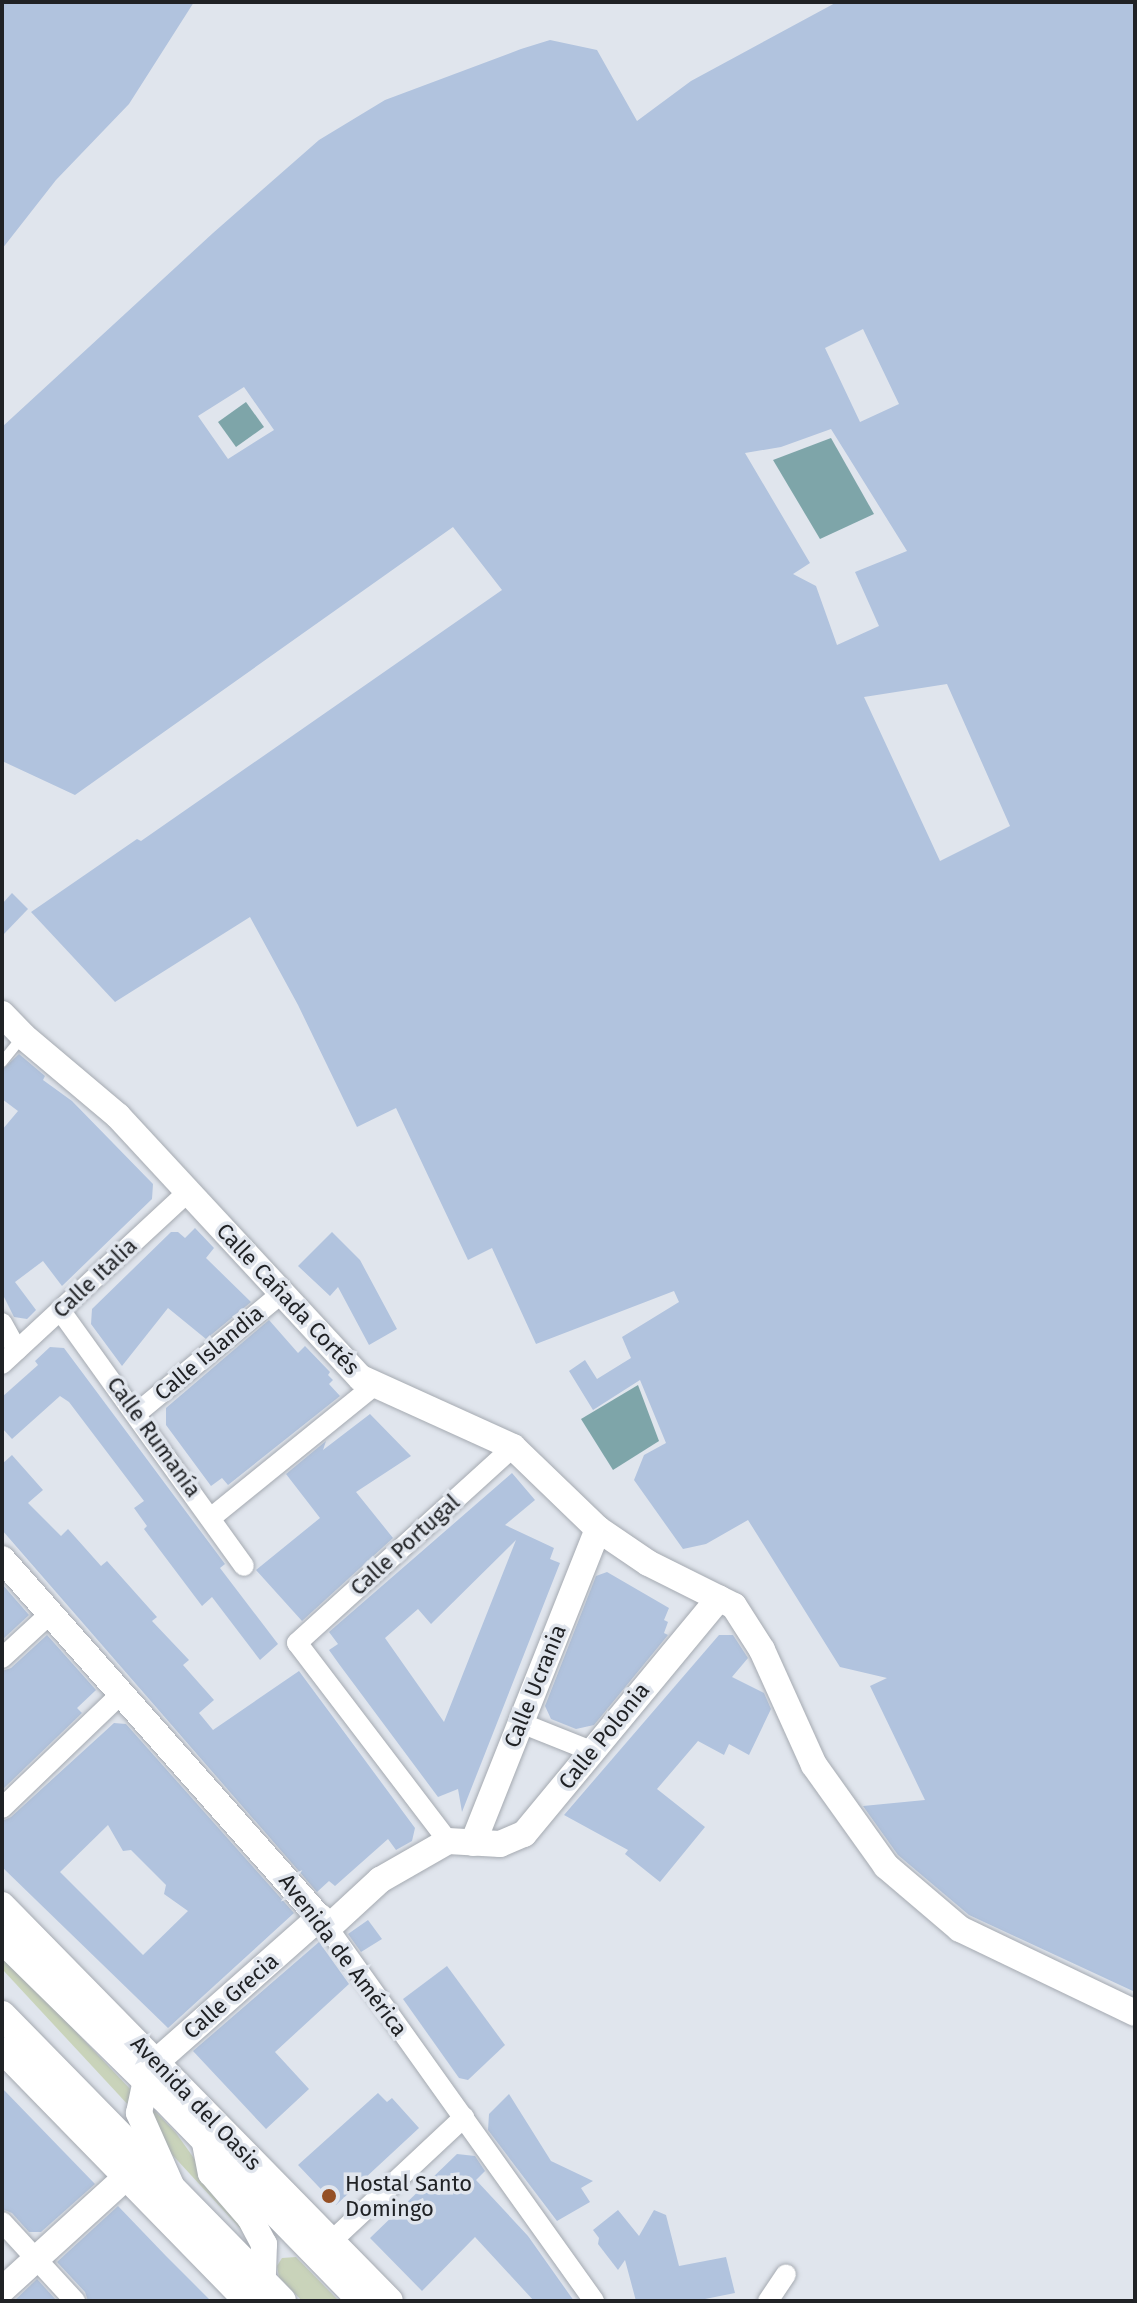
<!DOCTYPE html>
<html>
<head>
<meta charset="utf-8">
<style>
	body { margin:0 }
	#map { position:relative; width:1137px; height:2303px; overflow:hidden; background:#e0e5ed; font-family:"Fira Sans",sans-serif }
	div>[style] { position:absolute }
	.green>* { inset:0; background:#c9d3ba }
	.water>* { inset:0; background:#7ea5a9 }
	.building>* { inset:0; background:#b1c3de }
	.roads { filter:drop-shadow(0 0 2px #a5aab1) drop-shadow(0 0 2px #a5aab1) }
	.service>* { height:10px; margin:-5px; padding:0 5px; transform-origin:5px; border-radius:5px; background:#fff }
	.minor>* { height:20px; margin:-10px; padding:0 10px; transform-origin:10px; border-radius:10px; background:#fff }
	.tertiary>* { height:26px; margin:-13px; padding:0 13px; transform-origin:13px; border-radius:13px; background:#fff }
	.secondary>* { height:28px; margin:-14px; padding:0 14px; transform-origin:14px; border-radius:14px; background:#fff }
	.dots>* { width:22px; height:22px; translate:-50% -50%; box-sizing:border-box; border:4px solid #e0e5ed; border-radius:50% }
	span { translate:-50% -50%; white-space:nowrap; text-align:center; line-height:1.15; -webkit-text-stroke:7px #e0e5ed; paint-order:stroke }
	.street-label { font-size:22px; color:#202225 }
	.poi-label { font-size:22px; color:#202225 }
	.left { translate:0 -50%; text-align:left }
	.frame { position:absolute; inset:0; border:4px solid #202225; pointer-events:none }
</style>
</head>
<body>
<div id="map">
	<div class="green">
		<div style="clip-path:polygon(2px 1954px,133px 2092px,131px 2108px,2px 1969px)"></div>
		<div style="clip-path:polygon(150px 2106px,176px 2133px,258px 2248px,155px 2136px)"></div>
		<div style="clip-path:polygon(296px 2257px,339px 2301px,302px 2301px,279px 2277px,277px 2266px,282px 2258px)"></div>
	</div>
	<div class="water">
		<div style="clip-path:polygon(246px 402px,264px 427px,236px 447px,218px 422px)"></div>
		<div style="clip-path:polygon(831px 438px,874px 514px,820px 539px,773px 460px)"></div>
		<div style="clip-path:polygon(638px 1385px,659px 1441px,613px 1470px,581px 1419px)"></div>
	</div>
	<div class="building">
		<div style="clip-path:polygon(2px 2px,194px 2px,129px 104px,56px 180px,2px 249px)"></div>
		<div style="clip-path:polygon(evenodd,837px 2px,1135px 2px,1135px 1992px,969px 1915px,898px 1855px,863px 1806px,925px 1800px,870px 1686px,887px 1678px,840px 1667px,748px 1520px,706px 1544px,683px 1549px,634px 1480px,644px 1455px,666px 1443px,640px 1380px,593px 1410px,569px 1371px,585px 1360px,597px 1379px,631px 1358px,622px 1337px,679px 1302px,674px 1291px,536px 1344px,492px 1248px,468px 1260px,396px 1108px,357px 1127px,298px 1005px,250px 917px,115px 1002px,31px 912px,137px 839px,141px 841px,502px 590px,453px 527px,75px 795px,2px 761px,2px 427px,213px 233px,319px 140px,385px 100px,521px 49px,550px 40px,597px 50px,637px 121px,691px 81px,837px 2px,863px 329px,899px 404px,860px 422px,825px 348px,863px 329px,837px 2px,244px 387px,274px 430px,228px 459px,198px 416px,244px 387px,837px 2px,831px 429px,907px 551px,855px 572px,879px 626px,837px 645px,816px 586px,793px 574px,810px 563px,745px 453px,781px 447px,831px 429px,837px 2px,947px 684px,1010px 826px,940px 861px,864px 697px,947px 684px)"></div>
		<div style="clip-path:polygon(12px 893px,28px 909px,2px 936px,2px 904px)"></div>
		<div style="clip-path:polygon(19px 1054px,45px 1076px,43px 1080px,72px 1101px,153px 1184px,152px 1199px,62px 1286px,43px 1261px,15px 1282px,36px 1310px,27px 1319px,14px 1317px,2px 1293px,2px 1130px,18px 1111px,2px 1099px,2px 1070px)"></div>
		<div style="clip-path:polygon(195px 1228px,214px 1248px,206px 1258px,251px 1302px,206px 1339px,168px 1308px,122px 1366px,91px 1324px,92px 1309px,171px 1232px,178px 1232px,185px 1238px)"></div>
		<div style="clip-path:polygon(332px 1232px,360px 1260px,397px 1329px,369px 1345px,338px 1287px,330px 1296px,298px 1266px)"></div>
		<div style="clip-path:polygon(269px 1320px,298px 1353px,305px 1346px,330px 1372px,328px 1375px,333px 1380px,329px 1384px,340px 1396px,228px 1485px,222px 1478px,211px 1486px,166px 1425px,166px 1408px)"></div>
		<div style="clip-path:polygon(50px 1347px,64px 1348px,225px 1564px,220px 1568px,278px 1644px,260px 1660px,212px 1597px,202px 1606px,144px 1529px,147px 1526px,134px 1508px,144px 1501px,69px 1402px,60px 1396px,12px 1439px,2px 1428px,2px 1397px,38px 1365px,35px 1361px)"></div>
		<div style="clip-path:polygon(370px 1414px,411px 1456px,356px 1492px,393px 1538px,302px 1621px,256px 1570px,320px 1518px,286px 1474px,326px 1441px,323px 1450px)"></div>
		<div style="clip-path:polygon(12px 1455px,43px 1490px,28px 1503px,61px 1536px,68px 1529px,101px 1566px,107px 1561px,157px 1617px,152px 1621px,189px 1660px,183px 1665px,214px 1700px,199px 1713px,213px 1730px,299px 1671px,415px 1828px,412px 1841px,396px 1850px,388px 1839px,335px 1886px,329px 1881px,317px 1892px,2px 1530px,2px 1464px)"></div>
		<div style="clip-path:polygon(evenodd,512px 1473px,535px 1500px,505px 1525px,554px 1548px,550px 1559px,560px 1563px,462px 1812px,458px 1789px,438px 1797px,339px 1664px,329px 1650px,338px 1644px,329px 1632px,512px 1473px,516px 1540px,472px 1651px,444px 1722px,385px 1638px,418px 1609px,431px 1624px,516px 1540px)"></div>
		<div style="clip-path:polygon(607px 1572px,669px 1608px,664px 1620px,668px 1622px,664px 1633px,668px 1635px,594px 1725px,576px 1729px,551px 1719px,545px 1706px,596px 1576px)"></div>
		<div style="clip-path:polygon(2px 1584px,29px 1615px,2px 1640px)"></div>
		<div style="clip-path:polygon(47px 1635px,96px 1690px,77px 1708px,82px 1713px,2px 1790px,2px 1671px,11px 1668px)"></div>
		<div style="clip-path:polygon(719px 1635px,733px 1635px,748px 1658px,732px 1677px,764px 1693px,771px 1709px,749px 1755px,729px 1744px,724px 1755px,698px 1741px,657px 1789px,705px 1827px,660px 1882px,625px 1854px,628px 1850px,564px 1815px)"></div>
		<div style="clip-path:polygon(evenodd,114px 1723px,126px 1724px,294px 1913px,168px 2028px,2px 1867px,2px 1821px,11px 1817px,114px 1723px,108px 1825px,123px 1851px,131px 1850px,166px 1885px,164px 1894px,188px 1911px,143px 1955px,60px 1872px,108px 1825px)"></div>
		<div style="clip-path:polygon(368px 1920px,382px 1939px,361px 1952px,348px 1934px)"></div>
		<div style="clip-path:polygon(319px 1942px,349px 1984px,275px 2052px,309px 2089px,266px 2129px,193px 2051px)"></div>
		<div style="clip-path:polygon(447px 1966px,505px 2045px,468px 2080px,459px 2078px,403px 1999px)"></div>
		<div style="clip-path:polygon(2px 2088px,95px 2184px,41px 2232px,29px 2232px,12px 2213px,2px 2209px)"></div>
		<div style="clip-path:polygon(378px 2093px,387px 2102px,392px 2098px,419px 2128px,336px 2205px,298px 2165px)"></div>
		<div style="clip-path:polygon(509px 2094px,551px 2161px,593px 2181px,581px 2188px,590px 2202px,557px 2221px,488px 2130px,489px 2114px)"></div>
		<div style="clip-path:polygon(457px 2154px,475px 2156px,485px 2171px,476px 2180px,528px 2236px,574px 2301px,534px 2301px,475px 2237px,422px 2291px,370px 2238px)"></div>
		<div style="clip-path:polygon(118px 2206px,166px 2256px,211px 2301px,88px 2301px,85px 2292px,57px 2262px)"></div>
		<div style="clip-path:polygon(618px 2210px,639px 2236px,654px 2210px,666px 2215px,679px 2266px,726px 2257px,735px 2293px,700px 2300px,636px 2301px,625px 2260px,618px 2270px,598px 2244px,599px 2238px,593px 2230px)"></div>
		<div style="clip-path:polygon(37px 2279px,57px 2301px,14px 2301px)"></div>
	</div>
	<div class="roads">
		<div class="service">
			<div style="left:2px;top:1062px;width:33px;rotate:-51deg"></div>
		</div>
		<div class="minor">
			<div style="left:60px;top:1310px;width:315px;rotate:54.3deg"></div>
			<div style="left:2px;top:1323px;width:31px;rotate:61deg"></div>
			<div style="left:2px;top:1364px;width:253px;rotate:-42.8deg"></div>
			<div style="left:137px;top:1413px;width:188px;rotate:-39.6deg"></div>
			<div style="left:212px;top:1517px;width:210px;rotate:-39deg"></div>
			<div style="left:2px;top:1658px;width:67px;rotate:-42.6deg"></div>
			<div style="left:521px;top:1723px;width:75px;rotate:21.8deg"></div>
			<div style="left:2px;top:1808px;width:166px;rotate:-43.8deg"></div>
			<div style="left:448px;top:1841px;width:249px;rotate:-127.3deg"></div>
			<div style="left:297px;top:1643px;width:292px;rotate:-42.2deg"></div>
			<div style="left:328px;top:1928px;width:458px;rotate:54.5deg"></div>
			<div style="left:2px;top:2222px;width:108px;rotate:47.3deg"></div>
			<div style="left:321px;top:2251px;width:196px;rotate:-43.1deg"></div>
			<div style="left:768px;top:2301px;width:32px;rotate:-56deg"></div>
		</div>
		<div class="tertiary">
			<div style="left:2px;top:1014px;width:30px;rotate:46deg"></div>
			<div style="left:23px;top:1036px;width:124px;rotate:40.1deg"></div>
			<div style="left:118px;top:1116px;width:357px;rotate:47.2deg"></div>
			<div style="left:361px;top:1378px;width:167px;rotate:24.4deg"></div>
			<div style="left:513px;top:1447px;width:118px;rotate:44deg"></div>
			<div style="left:598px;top:1529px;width:60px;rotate:34.2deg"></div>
			<div style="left:648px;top:1563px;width:96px;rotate:26.6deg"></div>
			<div style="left:734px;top:1606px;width:52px;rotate:57.5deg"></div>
			<div style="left:762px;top:1650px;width:126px;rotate:65.7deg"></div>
			<div style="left:814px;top:1765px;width:124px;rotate:54.5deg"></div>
			<div style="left:886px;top:1866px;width:97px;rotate:40.4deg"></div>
			<div style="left:960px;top:1929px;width:194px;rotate:25.6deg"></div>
			<div style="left:2px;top:1559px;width:492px;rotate:48.5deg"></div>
			<div style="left:328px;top:1928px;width:71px;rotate:-42.7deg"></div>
			<div style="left:380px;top:1880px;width:78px;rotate:-29.8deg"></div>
			<div style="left:448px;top:1841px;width:52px;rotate:3.3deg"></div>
			<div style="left:500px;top:1844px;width:26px;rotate:-23deg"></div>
			<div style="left:524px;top:1834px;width:306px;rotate:-50.4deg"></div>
			<div style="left:473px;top:1843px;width:338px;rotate:-68.3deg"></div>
			<div style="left:2px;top:1905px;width:554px;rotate:45.58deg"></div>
			<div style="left:2px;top:2050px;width:351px;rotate:45.7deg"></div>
			<div style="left:204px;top:2138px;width:36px;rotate:79deg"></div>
			<div style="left:211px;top:2173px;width:60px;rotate:49.1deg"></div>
			<div style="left:250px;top:2218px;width:30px;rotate:62deg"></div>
			<div style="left:264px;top:2244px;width:38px;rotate:92deg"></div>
			<div style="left:263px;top:2282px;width:16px;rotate:135deg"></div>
			<div style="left:171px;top:2185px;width:79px;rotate:-114deg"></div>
			<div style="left:139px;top:2113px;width:34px;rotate:-78deg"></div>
			<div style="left:146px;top:2080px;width:21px;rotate:-61deg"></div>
			<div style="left:156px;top:2062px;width:219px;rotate:-41.5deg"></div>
			<div style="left:2px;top:2290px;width:168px;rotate:-42.3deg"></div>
		</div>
		<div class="secondary">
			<div style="left:2px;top:1939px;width:227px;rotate:44.5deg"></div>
			<div style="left:164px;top:2098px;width:284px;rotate:45.7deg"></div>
			<div style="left:2px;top:2015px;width:400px;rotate:45.6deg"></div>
		</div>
	</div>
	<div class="dots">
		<div style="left:329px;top:2196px;background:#955025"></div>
	</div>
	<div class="street-label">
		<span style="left:95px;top:1278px;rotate:-43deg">Calle Italia</span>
		<span style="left:288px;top:1299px;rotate:47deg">Calle Cañada Cortés</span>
		<span style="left:209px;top:1353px;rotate:-40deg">Calle Islandia</span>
		<span style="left:154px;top:1437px;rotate:54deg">Calle Rumanía</span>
		<span style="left:405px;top:1545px;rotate:-42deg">Calle Portugal</span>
		<span style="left:535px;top:1686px;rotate:-68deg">Calle Ucrania</span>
		<span style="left:604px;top:1736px;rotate:-51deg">Calle Polonia</span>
		<span style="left:343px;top:1955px;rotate:53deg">Avenida de América</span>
		<span style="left:231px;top:1996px;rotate:-41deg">Calle Grecia</span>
		<span style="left:196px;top:2103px;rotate:46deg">Avenida del Oasis</span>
	</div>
	<div class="poi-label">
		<span class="left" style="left:345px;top:2196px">Hostal Santo<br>Domingo</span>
	</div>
	<div class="frame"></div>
</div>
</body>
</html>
